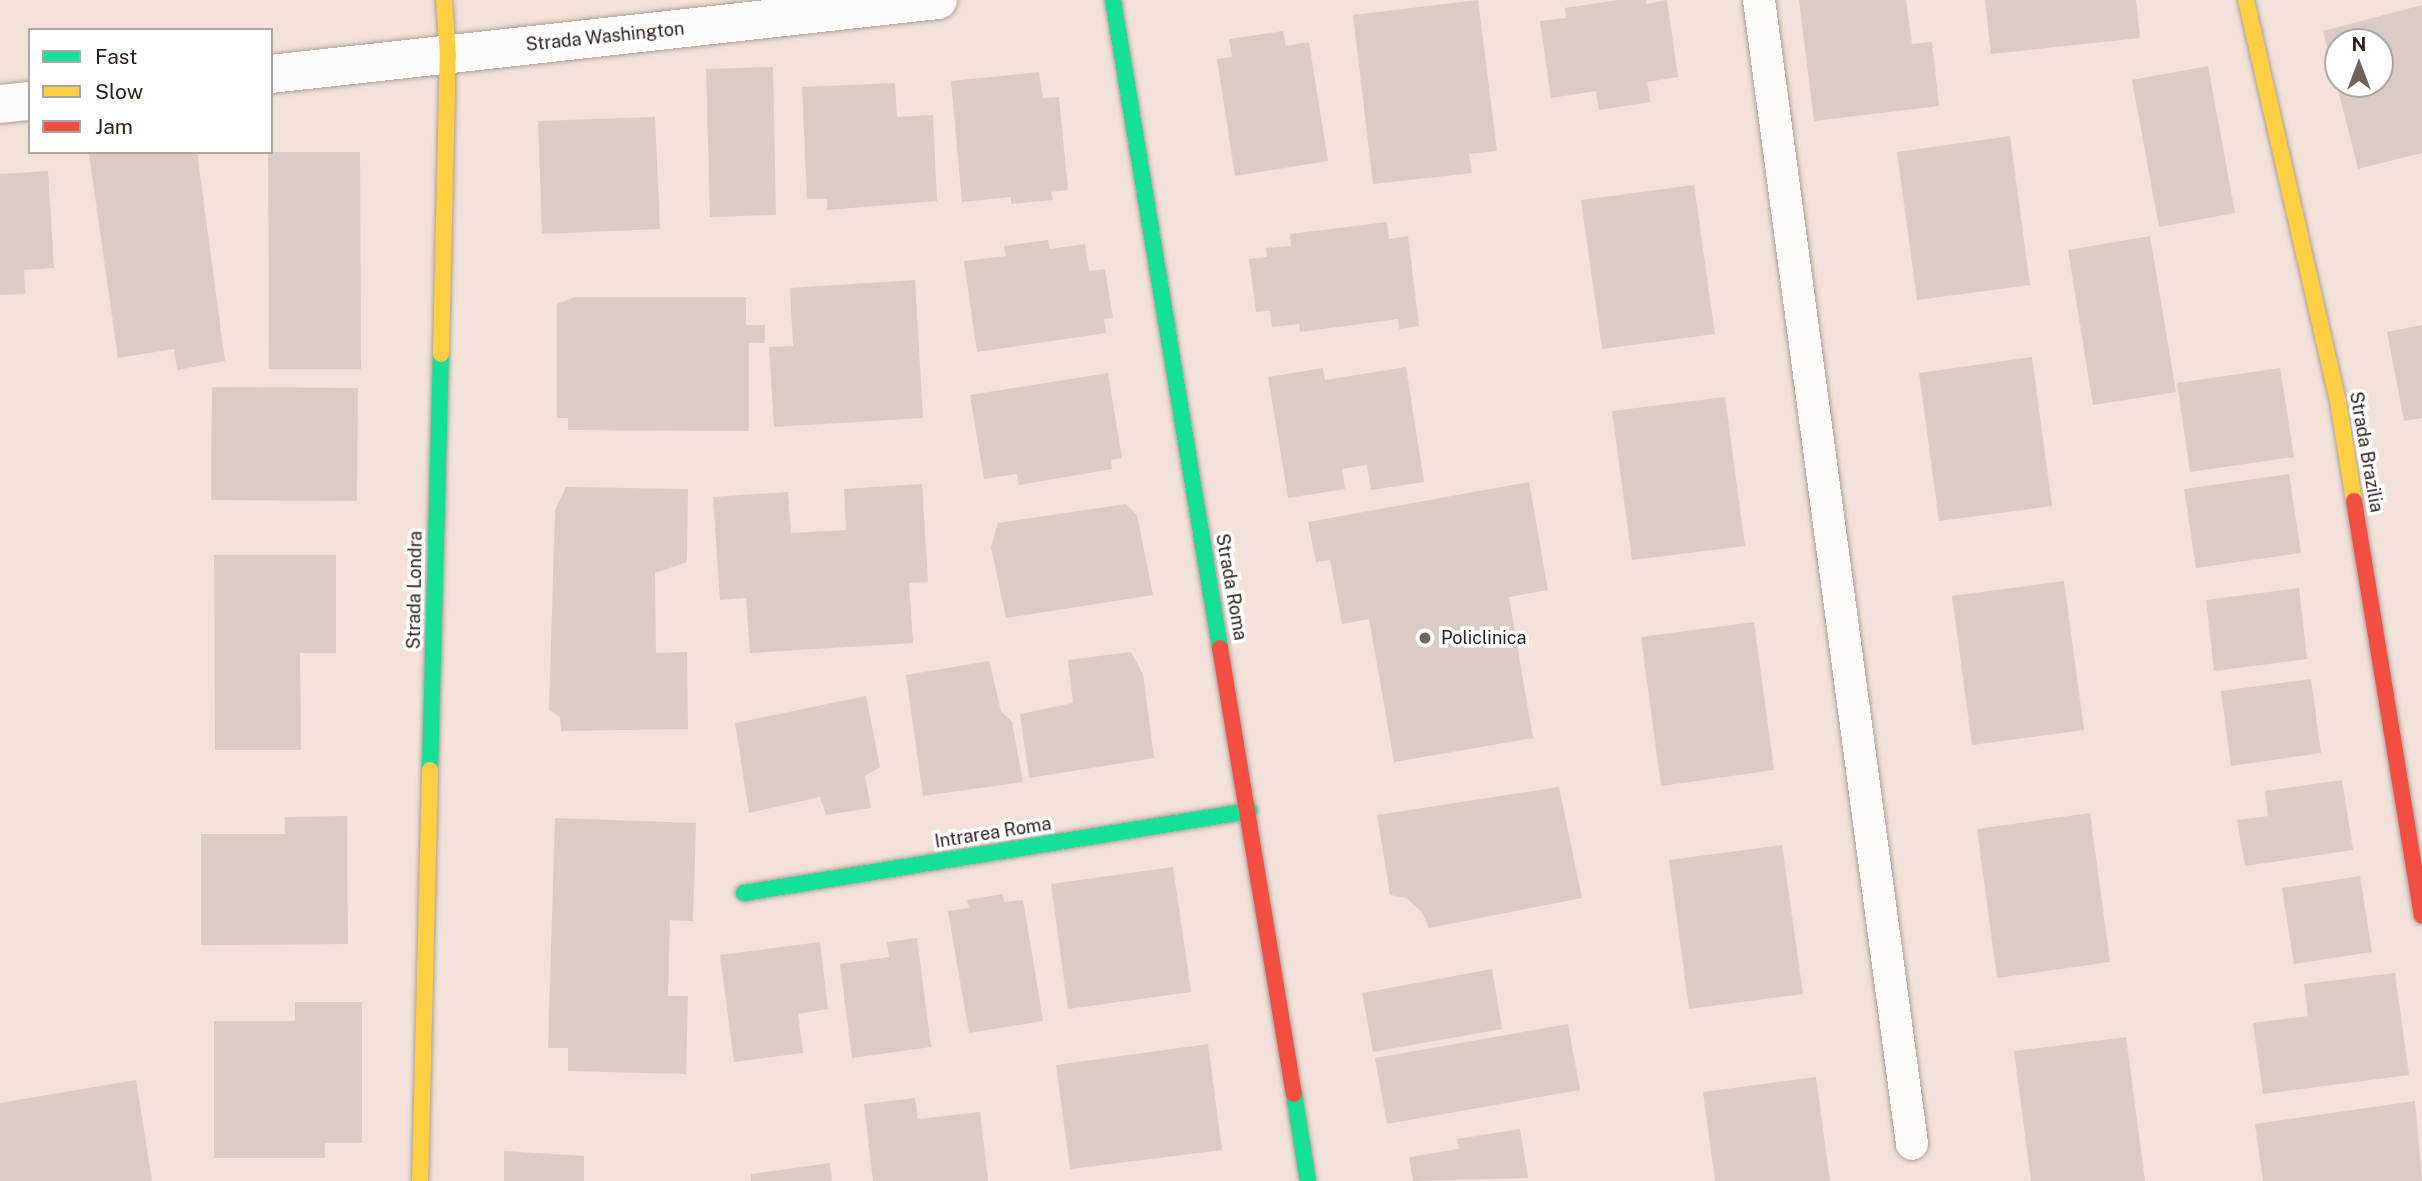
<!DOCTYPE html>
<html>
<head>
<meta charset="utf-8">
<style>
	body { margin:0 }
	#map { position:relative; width:2422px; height:1181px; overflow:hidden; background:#f2e2da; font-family:"Public Sans",sans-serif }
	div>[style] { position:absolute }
	.building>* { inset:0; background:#dbcbc5 }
	.roads { filter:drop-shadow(0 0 2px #ac9f99) drop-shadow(0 0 2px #ac9f99) }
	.lane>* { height:32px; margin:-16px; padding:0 16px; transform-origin:16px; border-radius:16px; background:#fdfbf9 }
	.street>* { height:38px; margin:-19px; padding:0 19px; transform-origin:19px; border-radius:19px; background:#fdfbf9 }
	.fast>* { height:16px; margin:-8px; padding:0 8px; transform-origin:8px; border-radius:8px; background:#16e098 }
	.slow>* { height:16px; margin:-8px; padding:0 8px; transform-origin:8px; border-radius:8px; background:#ffcf43 }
	.jam>* { height:16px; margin:-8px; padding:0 8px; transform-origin:8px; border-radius:8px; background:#f24e42 }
	.dots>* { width:19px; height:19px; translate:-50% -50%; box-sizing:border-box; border:4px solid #fff; border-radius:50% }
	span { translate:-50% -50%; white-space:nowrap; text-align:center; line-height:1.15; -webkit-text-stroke:7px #fff; paint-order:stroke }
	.street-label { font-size:18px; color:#2d2019 }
	.poi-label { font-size:18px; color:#2d2019 }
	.left { translate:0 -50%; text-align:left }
	.legend { position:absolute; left:28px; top:28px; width:245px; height:126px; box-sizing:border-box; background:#fff; border:2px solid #aba6a3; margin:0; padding:9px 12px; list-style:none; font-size:21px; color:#2d2019 }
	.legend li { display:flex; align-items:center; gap:14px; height:35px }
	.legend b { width:35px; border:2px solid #aba6a3 }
	.north { position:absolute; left:2324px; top:28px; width:70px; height:70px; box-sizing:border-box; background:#fff; border:2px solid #aba6a3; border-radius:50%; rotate:0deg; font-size:19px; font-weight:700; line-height:28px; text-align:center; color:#2d2019 }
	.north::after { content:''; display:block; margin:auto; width:24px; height:32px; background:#72645d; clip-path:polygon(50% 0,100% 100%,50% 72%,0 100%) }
</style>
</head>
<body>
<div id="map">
	<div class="building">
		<div style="clip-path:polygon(1478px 0,1497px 151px,1469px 154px,1472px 173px,1373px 184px,1353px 15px)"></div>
		<div style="clip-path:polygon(1618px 0,1646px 0,1646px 4px,1667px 0,1678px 77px,1647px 82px,1651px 102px,1599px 110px,1596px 91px,1551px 98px,1540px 21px,1566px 18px,1565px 8px)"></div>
		<div style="clip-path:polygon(1799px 0,1906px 0,1912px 44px,1932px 42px,1939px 106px,1814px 121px)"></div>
		<div style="clip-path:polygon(1985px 0,2136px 0,2140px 38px,1991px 54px)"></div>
		<div style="clip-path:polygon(evenodd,2422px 5px,2422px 153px,2358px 169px,2323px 31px,2422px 5px,2338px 42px,2380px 42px,2380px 84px,2338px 84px,2338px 42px)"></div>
		<div style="clip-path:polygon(1283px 31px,1286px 46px,1309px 42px,1328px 161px,1235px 176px,1217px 59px,1232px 57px,1229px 39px)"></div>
		<div style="clip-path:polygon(2208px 66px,2235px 213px,2159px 227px,2132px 80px)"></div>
		<div style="clip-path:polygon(773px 67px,776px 215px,710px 217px,706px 69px)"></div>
		<div style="clip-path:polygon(1039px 72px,1043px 98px,1059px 97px,1068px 190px,1051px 192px,1053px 200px,1011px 204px,1011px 197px,962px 202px,951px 81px)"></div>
		<div style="clip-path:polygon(895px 83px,897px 117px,933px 115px,937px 201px,827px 210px,827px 199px,807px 199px,802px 87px)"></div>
		<div style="clip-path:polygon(655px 117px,660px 229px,542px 234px,538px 121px)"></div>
		<div style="clip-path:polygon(2010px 136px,2030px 285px,1917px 300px,1897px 152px)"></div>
		<div style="clip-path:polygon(97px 152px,197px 152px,225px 361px,177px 370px,174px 349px,118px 358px,89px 154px)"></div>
		<div style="clip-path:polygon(268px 152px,360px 152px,361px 369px,269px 369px)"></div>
		<div style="clip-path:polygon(48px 171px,54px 268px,24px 270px,25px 294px,0 295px,0 174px)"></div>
		<div style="clip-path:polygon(1694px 185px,1715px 334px,1602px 349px,1581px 200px)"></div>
		<div style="clip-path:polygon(1387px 222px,1389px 239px,1408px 236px,1419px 326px,1399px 329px,1398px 319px,1300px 332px,1299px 324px,1272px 327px,1270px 311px,1256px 312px,1249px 259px,1267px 257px,1266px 248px,1291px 246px,1290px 234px)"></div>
		<div style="clip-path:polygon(2150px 236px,2176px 392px,2093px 405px,2068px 250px)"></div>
		<div style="clip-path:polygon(1048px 240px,1050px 249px,1085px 244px,1089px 271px,1105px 269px,1113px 318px,1104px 319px,1106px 333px,977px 352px,964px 261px,1006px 256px,1004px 246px)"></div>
		<div style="clip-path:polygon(915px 280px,923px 418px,774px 427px,769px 347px,793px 346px,790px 288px)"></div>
		<div style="clip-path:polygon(575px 297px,746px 297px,746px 325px,765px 325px,765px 343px,749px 343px,749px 431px,568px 430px,568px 418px,557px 418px,557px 304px)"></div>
		<div style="clip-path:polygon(2422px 325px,2422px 418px,2404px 421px,2387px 332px)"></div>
		<div style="clip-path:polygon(2032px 357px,2052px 506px,1939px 521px,1919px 373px)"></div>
		<div style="clip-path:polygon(1406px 367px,1424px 482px,1371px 490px,1367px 465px,1342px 469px,1345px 489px,1288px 498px,1268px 377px,1323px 368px,1325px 380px)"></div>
		<div style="clip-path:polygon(2280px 368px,2294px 457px,2190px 472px,2177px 383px)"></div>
		<div style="clip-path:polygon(1108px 373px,1122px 458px,1111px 460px,1112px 469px,1019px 485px,1017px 474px,984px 479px,970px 395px)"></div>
		<div style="clip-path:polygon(212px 387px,358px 388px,357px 501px,211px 500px)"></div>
		<div style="clip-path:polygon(1725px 397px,1745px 546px,1632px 560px,1612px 411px)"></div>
		<div style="clip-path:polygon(2289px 474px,2301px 553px,2196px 568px,2184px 489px)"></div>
		<div style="clip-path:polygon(1529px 482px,1548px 590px,1509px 597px,1533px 738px,1394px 762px,1369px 619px,1342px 624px,1330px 560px,1316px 562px,1308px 522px)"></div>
		<div style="clip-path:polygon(922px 484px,928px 582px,909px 583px,913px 643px,750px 653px,746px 598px,720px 600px,713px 497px,788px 492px,791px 533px,846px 530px,844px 489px)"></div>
		<div style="clip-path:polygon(566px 487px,688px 489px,687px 562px,655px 573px,656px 653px,687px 652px,688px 729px,561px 731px,560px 717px,549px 710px,555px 510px)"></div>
		<div style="clip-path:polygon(1126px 504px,1137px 515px,1153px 595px,1006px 618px,991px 547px,998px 523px)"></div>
		<div style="clip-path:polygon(214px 555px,336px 555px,336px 653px,300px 653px,301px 750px,215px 750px)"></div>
		<div style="clip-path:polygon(2064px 581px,2084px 730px,1972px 745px,1952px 596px)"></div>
		<div style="clip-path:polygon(2299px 588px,2307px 659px,2214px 671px,2206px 600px)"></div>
		<div style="clip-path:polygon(1754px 622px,1774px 770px,1661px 786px,1641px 637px)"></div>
		<div style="clip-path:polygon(1131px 652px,1143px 674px,1154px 758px,1029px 778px,1020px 714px,1073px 703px,1068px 660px)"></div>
		<div style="clip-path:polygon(989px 661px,1001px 711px,1012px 722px,1023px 782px,923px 796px,906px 675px)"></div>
		<div style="clip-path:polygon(2311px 679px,2321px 753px,2231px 766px,2221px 691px)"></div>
		<div style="clip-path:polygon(866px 696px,880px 767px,865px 776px,871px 808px,826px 815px,820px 797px,749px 813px,735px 723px)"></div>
		<div style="clip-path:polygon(2342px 780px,2353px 850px,2245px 866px,2237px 820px,2268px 816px,2265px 791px)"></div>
		<div style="clip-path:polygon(1559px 787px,1582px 898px,1429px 928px,1422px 912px,1406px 898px,1390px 895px,1377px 815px)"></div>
		<div style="clip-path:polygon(2090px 813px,2110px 962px,1997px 978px,1977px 829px)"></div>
		<div style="clip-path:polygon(347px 816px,348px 944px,201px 945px,201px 834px,285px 834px,285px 817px)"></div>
		<div style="clip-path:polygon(555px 818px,696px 823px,693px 921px,670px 920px,668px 996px,688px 996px,686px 1074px,568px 1071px,568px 1048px,548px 1048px)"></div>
		<div style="clip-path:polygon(1782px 845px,1803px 994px,1689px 1009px,1669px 860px)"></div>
		<div style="clip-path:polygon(1173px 867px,1191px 992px,1068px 1009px,1051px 884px)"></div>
		<div style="clip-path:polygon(2360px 876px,2372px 952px,2294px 964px,2282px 888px)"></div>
		<div style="clip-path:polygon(1003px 894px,1004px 902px,1023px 900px,1043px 1021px,969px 1033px,948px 911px,969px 908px,967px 900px)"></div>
		<div style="clip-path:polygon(917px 938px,931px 1047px,852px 1058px,840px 964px,889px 957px,887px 942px)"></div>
		<div style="clip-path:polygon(820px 942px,828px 1009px,798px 1014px,803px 1053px,734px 1062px,720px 955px)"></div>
		<div style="clip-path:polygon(1492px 969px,1502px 1029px,1373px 1052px,1362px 993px)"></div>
		<div style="clip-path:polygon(2395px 973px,2409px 1075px,2263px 1094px,2253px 1023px,2308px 1016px,2304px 984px)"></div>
		<div style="clip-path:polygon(295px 1002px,362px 1002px,362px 1143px,325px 1143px,325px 1158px,214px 1158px,214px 1021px,295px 1021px)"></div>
		<div style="clip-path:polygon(1568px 1024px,1580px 1090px,1387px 1124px,1375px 1058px)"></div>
		<div style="clip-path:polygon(2126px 1037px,2145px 1181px,2031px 1181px,2014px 1051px)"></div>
		<div style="clip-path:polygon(1208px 1044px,1222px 1150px,1070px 1169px,1056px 1065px)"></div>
		<div style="clip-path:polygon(1816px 1077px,1830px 1181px,1715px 1181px,1703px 1092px)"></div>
		<div style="clip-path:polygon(136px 1080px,152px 1181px,0 1181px,0 1103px)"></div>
		<div style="clip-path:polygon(915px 1098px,918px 1119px,980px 1112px,988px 1181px,873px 1181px,864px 1104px)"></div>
		<div style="clip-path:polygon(2415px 1101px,2422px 1181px,2263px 1181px,2255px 1124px)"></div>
		<div style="clip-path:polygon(1520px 1129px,1528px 1178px,1413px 1181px,1409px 1157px,1459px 1149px,1457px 1139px)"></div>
		<div style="clip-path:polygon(504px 1151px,584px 1156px,584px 1181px,504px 1181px)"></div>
		<div style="clip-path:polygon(830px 1163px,832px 1181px,751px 1181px,751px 1174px)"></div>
	</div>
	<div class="roads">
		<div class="lane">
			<div style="left:1759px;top:0;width:1154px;rotate:82.38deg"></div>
		</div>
		<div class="street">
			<div style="left:271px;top:74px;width:671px;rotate:-6.33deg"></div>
			<div style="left:0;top:104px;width:30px;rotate:-6deg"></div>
		</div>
		<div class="fast">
			<div style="left:1113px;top:0;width:657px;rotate:80.62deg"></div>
			<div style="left:430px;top:770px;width:416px;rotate:-88.5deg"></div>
			<div style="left:744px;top:893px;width:512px;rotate:-9.22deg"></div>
			<div style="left:1294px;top:1094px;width:88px;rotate:80.9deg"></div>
		</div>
		<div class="slow">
			<div style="left:2246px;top:0;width:411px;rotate:77.1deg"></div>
			<div style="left:2338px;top:401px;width:101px;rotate:80.9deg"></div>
			<div style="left:441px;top:354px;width:299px;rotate:-88.7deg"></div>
			<div style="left:448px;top:55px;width:55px;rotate:-94.2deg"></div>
			<div style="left:420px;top:1181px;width:411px;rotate:-88.6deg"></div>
		</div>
		<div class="jam">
			<div style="left:2354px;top:501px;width:420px;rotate:80.7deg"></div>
			<div style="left:1220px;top:648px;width:452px;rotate:80.6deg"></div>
		</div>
	</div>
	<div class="dots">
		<div style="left:1425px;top:638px;background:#72645d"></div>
	</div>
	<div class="street-label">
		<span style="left:605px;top:37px;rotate:-6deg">Strada Washington</span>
		<span style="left:2366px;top:452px;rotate:80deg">Strada Brazilia</span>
		<span style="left:1231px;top:587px;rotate:80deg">Strada Roma</span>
		<span style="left:415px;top:590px;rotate:-89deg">Strada Londra</span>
		<span style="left:993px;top:833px;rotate:-9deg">Intrarea Roma</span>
	</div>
	<div class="poi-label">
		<span class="left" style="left:1441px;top:638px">Policlinica</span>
	</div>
	<ul class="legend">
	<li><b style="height:9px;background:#16e098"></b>Fast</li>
	<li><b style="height:9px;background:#ffcf43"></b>Slow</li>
	<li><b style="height:9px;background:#f24e42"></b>Jam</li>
	</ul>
	<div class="north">N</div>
</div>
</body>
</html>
